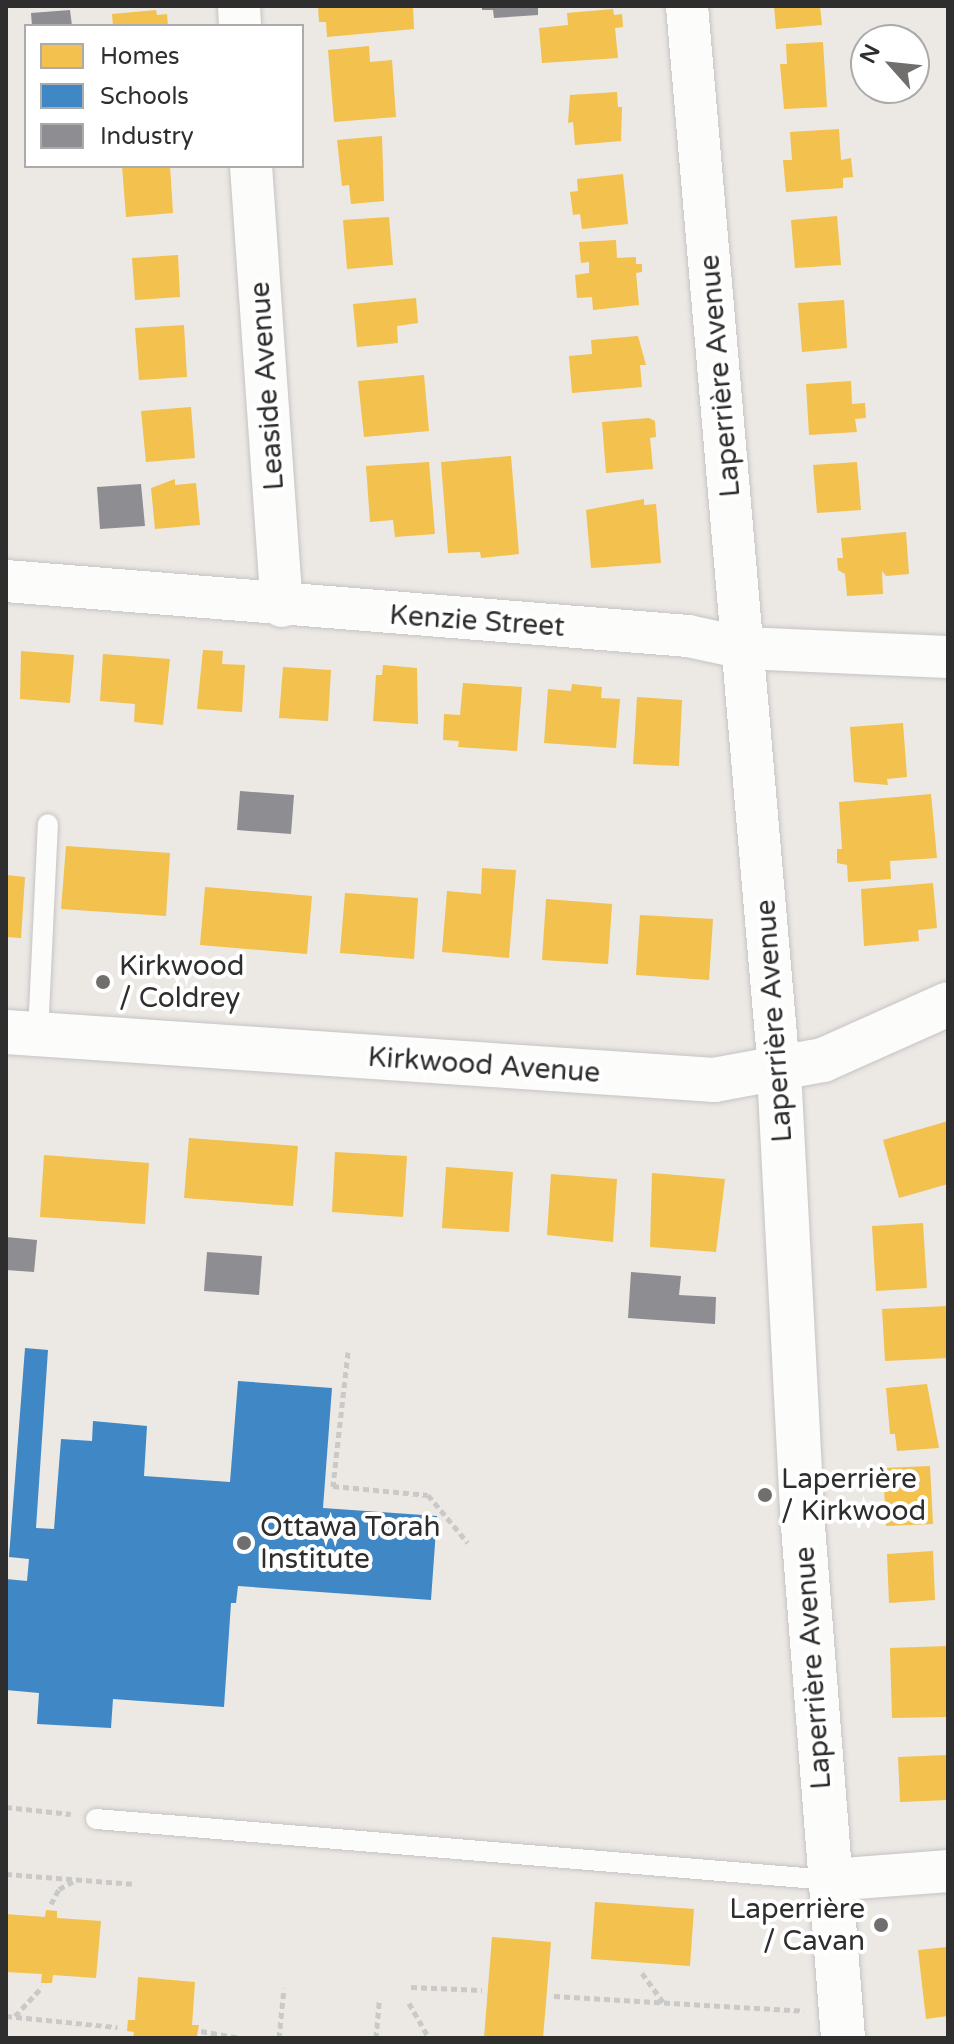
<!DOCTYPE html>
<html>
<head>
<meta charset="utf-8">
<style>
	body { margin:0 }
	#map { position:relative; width:954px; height:2044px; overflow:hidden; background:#ece8e4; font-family:"Varela Round",sans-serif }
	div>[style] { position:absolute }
	.homes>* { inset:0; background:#f2c14e }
	.schools>* { inset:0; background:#3f88c5 }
	.industry>* { inset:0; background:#8d8d92 }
	.path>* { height:5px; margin-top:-2.5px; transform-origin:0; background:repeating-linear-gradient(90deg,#c9c9c8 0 6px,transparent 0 10px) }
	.roads { filter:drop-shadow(0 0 2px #c5c4c5) drop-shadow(0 0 2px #c5c4c5) }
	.lane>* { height:20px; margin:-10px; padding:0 10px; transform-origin:10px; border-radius:10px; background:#fcfcfb }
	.street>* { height:42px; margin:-21px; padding:0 21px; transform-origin:21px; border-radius:21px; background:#fcfcfb }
	.secondary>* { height:44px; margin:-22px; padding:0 22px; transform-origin:22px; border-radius:22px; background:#fcfcfb }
	.dots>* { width:22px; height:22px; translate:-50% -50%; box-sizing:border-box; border:4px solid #fff; border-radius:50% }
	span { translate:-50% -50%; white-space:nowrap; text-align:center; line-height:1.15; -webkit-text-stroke:8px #fff; paint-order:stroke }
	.street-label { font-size:28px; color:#2e2e2e }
	.poi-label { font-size:28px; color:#2e2e2e }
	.left { translate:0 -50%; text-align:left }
	.right { translate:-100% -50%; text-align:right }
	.frame { position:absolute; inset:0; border:8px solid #2e2e2e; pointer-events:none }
	.legend { position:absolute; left:24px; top:24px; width:280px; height:144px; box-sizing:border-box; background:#fff; border:2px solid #ababab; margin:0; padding:10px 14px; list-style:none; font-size:24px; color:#2e2e2e }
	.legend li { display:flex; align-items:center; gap:16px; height:40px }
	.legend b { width:40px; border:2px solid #ababab }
	.north { position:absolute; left:850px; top:24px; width:80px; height:80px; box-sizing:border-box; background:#fff; border:2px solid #ababab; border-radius:50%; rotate:297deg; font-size:22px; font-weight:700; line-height:32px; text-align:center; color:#2e2e2e }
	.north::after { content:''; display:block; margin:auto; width:28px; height:36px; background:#706f6e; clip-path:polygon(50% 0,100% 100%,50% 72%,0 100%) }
</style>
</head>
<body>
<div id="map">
	<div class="homes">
		<div style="clip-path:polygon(413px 6px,414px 29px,327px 37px,326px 22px,319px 22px,318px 7px,323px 6px)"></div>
		<div style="clip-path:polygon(774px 6px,820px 6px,822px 25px,776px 29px)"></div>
		<div style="clip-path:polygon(613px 9px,614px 15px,622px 14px,623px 27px,615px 28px,618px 58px,542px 63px,539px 28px,568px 25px,567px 13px)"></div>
		<div style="clip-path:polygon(156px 10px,157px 15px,167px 14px,168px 26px,113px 26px,112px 14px)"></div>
		<div style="clip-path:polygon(823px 42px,827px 107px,784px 109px,780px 64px,787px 64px,786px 44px)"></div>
		<div style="clip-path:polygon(369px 46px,370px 62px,392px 60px,396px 117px,334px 122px,328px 50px)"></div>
		<div style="clip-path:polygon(617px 92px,618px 107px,622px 107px,621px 141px,575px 145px,573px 122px,568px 123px,570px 95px)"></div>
		<div style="clip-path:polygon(839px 129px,841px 160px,851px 158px,853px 177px,843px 178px,843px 188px,786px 192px,783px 160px,792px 160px,790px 132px)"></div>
		<div style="clip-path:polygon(382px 136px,384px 201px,351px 204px,349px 185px,342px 186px,337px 140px)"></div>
		<div style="clip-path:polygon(122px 166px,170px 166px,173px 213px,126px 217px)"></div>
		<div style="clip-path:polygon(623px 174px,628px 224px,582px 229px,580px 214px,573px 215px,570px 192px,578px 191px,577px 179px)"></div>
		<div style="clip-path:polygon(837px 216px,841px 265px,795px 268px,791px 220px)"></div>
		<div style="clip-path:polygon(389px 217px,393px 265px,347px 269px,343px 220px)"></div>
		<div style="clip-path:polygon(616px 240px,617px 258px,636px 257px,636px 264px,642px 264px,642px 272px,636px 273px,639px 305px,593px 310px,592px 297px,577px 298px,575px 275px,589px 273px,589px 262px,581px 263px,579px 242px)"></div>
		<div style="clip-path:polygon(178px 255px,180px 297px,135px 300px,132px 258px)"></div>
		<div style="clip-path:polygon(416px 298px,418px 323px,397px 326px,398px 343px,357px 347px,353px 304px)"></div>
		<div style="clip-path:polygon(844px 300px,847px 348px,802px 352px,798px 303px)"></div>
		<div style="clip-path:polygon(184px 325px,187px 377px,139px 380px,135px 328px)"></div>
		<div style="clip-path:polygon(638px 336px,646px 365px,640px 365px,642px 387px,572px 393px,569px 356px,592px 354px,591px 340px)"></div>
		<div style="clip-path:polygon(424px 375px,429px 431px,364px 437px,358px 381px)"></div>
		<div style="clip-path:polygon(851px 381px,852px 404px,865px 403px,866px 418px,855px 419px,857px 432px,809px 435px,806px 384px)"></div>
		<div style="clip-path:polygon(191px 407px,195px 458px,146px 462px,141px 411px)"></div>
		<div style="clip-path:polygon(649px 418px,655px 421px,656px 437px,650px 438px,653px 469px,606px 473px,602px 422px)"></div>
		<div style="clip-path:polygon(511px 456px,519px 554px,481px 558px,480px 552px,448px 553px,441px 462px)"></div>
		<div style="clip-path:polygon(429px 462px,435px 534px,395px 537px,393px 520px,370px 522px,366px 466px)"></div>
		<div style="clip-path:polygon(857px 462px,861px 510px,817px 513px,813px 465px)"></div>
		<div style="clip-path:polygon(175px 479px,175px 485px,196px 483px,200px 525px,155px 529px,151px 488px)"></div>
		<div style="clip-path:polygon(644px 499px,644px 505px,656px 504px,661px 563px,591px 568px,586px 510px)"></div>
		<div style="clip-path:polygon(906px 532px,909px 574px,886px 576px,882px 571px,883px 594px,847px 596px,845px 574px,838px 570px,837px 558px,843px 558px,841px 538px)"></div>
		<div style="clip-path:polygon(203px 650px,223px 651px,222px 664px,245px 665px,242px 712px,197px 709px)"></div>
		<div style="clip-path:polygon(21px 651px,74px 655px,70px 703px,20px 699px)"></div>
		<div style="clip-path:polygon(103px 654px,170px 659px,163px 725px,134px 722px,135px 704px,100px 701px)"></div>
		<div style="clip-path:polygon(383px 665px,417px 668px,418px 724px,373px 721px,376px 675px,382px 675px)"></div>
		<div style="clip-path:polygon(283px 667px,331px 670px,328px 721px,279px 718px)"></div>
		<div style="clip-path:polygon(463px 683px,522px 687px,517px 751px,458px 747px,459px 741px,443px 740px,444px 714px,460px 715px)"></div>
		<div style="clip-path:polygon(572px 684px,602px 687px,601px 698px,620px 699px,616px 748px,544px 743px,548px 689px,571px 691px)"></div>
		<div style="clip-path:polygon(637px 697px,682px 700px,679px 766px,633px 764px)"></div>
		<div style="clip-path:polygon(903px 723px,907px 777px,887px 779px,888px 785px,854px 782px,850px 727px)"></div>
		<div style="clip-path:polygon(931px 794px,937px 858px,890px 861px,891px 879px,848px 882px,847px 865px,837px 863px,837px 849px,842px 849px,839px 802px)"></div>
		<div style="clip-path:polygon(66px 846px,170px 853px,166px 916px,61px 909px)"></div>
		<div style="clip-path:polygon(482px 868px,516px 870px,509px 958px,442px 952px,447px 891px,481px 894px)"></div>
		<div style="clip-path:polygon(6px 875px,25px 877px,21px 938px,6px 937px)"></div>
		<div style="clip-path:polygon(933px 883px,937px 928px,918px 930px,919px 941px,864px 946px,861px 889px)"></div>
		<div style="clip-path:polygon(205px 887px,312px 896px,307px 954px,200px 945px)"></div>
		<div style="clip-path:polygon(345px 893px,418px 898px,414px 959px,340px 953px)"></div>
		<div style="clip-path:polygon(546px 899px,612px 904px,608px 964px,542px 960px)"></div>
		<div style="clip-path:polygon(640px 915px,713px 919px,709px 980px,636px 975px)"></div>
		<div style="clip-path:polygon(948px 1121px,948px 1184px,899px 1198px,883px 1140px)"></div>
		<div style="clip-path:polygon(189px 1138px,298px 1146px,293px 1206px,184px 1198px)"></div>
		<div style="clip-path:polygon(335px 1152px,407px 1156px,403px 1217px,332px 1212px)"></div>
		<div style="clip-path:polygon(44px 1155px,149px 1163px,145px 1224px,40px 1217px)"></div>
		<div style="clip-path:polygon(446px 1167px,513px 1172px,509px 1232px,442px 1228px)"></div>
		<div style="clip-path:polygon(652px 1173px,725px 1179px,716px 1252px,650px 1247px)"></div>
		<div style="clip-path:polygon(551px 1174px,617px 1179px,613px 1242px,547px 1235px)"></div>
		<div style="clip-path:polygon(923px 1223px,927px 1288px,876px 1291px,872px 1226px)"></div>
		<div style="clip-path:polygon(948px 1306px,948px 1358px,885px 1361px,882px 1309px)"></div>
		<div style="clip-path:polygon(927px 1384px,939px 1448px,897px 1451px,895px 1434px,890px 1434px,886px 1388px)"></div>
		<div style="clip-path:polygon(930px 1466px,933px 1524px,886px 1526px,883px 1468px)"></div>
		<div style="clip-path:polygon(933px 1551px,935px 1600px,889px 1603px,887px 1554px)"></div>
		<div style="clip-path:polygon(948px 1646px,948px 1717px,892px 1718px,890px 1648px)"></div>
		<div style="clip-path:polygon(948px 1755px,948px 1800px,900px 1802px,898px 1757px)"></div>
		<div style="clip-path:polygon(595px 1902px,694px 1909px,690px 1966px,591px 1959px)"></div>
		<div style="clip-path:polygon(46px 1910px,57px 1911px,57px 1918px,101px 1921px,96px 1978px,53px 1975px,52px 1983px,41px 1983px,42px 1974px,6px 1972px,6px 1914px,45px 1917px)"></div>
		<div style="clip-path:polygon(492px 1937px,551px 1942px,543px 2038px,484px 2038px)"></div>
		<div style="clip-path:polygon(948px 1947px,948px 2016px,926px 2019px,918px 1950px)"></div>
		<div style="clip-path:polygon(138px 1977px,195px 1982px,192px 2025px,199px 2025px,197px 2036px,133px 2038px,134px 2032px,127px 2031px,128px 2020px,135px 2020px)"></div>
	</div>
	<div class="schools">
		<div style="clip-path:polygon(25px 1348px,48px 1350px,36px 1528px,54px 1529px,61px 1439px,92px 1441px,93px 1421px,147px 1426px,144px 1476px,230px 1482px,238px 1381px,332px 1388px,323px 1508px,437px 1516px,431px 1600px,238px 1586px,236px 1603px,231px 1603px,224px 1707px,113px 1699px,111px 1728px,37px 1724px,39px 1693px,6px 1690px,6px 1579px,27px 1581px,29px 1559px,9px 1557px)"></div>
	</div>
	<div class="industry">
		<div style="clip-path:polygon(482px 6px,538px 6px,538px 15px,494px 18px,493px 10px,482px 10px)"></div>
		<div style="clip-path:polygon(70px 10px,72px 26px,32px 26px,31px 13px)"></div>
		<div style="clip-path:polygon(141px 484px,145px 526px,100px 529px,97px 487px)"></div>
		<div style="clip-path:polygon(240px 791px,294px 795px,291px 834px,237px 830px)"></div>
		<div style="clip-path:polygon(6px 1237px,37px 1240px,34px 1272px,6px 1270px)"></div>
		<div style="clip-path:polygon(207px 1252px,262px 1256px,259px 1295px,204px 1291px)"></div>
		<div style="clip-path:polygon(631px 1272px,681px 1276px,679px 1295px,716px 1297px,715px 1324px,628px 1318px)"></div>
	</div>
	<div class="path">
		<div style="left:348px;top:1352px;width:135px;rotate:96.4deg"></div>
		<div style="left:333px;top:1486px;width:95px;rotate:5.4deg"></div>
		<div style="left:428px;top:1495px;width:62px;rotate:50.2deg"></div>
		<div style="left:6px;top:1807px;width:65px;rotate:6.1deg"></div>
		<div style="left:6px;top:1874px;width:129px;rotate:4.4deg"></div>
		<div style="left:51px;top:1904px;width:17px;rotate:-62deg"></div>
		<div style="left:59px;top:1889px;width:21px;rotate:-28deg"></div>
		<div style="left:642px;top:1973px;width:37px;rotate:54deg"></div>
		<div style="left:411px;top:1987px;width:71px;rotate:2.4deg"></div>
		<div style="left:554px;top:1996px;width:250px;rotate:3.4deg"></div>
		<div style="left:409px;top:2003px;width:40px;rotate:60.3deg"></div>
		<div style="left:6px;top:2016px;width:112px;rotate:5.7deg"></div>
		<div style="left:15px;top:2016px;width:40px;rotate:-47deg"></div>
		<div style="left:201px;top:2031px;width:39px;rotate:10deg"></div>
		<div style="left:279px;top:2038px;width:50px;rotate:-84.3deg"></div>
		<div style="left:376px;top:2038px;width:38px;rotate:-85deg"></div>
	</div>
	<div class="roads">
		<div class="lane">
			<div style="left:38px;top:1034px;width:210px;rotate:-87.3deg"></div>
			<div style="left:96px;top:1819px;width:736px;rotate:4.76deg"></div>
		</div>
		<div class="street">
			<div style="left:239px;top:6px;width:20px;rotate:87deg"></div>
			<div style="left:687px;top:6px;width:1069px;rotate:85.06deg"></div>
			<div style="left:251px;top:166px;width:441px;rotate:86deg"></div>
			<div style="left:6px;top:581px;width:684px;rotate:4.61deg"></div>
			<div style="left:688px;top:636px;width:57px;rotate:12.1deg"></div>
			<div style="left:744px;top:648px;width:204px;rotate:2.5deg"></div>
			<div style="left:829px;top:1880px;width:119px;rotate:-4.3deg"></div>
		</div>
		<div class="secondary">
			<div style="left:6px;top:1032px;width:710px;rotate:3.88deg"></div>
			<div style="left:714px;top:1080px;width:111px;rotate:-10.4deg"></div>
			<div style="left:823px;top:1060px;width:137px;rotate:-24.1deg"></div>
			<div style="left:779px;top:1071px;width:456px;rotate:87deg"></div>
			<div style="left:803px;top:1526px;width:514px;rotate:85.53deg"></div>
		</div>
	</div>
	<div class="dots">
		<div style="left:103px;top:982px;background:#706f6e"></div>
		<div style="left:765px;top:1495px;background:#706f6e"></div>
		<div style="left:244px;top:1543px;background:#706f6e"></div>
		<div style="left:881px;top:1925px;background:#706f6e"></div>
	</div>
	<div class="street-label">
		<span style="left:720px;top:376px;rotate:-95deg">Laperrière Avenue</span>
		<span style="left:267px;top:386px;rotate:-94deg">Leaside Avenue</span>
		<span style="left:477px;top:621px;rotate:4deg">Kenzie Street</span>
		<span style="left:774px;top:1021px;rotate:-94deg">Laperrière Avenue</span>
		<span style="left:484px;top:1065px;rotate:4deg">Kirkwood Avenue</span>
		<span style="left:813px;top:1668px;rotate:-94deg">Laperrière Avenue</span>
	</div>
	<div class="poi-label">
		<span class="left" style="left:119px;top:982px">Kirkwood<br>/ Coldrey</span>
		<span class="left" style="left:781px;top:1495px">Laperrière<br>/ Kirkwood</span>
		<span class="left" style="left:260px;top:1543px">Ottawa Torah<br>Institute</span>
		<span class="right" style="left:865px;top:1925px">Laperrière<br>/ Cavan</span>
	</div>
	<div class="frame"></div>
	<ul class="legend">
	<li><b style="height:22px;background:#f2c14e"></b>Homes</li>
	<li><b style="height:22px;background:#3f88c5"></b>Schools</li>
	<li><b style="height:22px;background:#8d8d92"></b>Industry</li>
	</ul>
	<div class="north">N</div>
</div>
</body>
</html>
